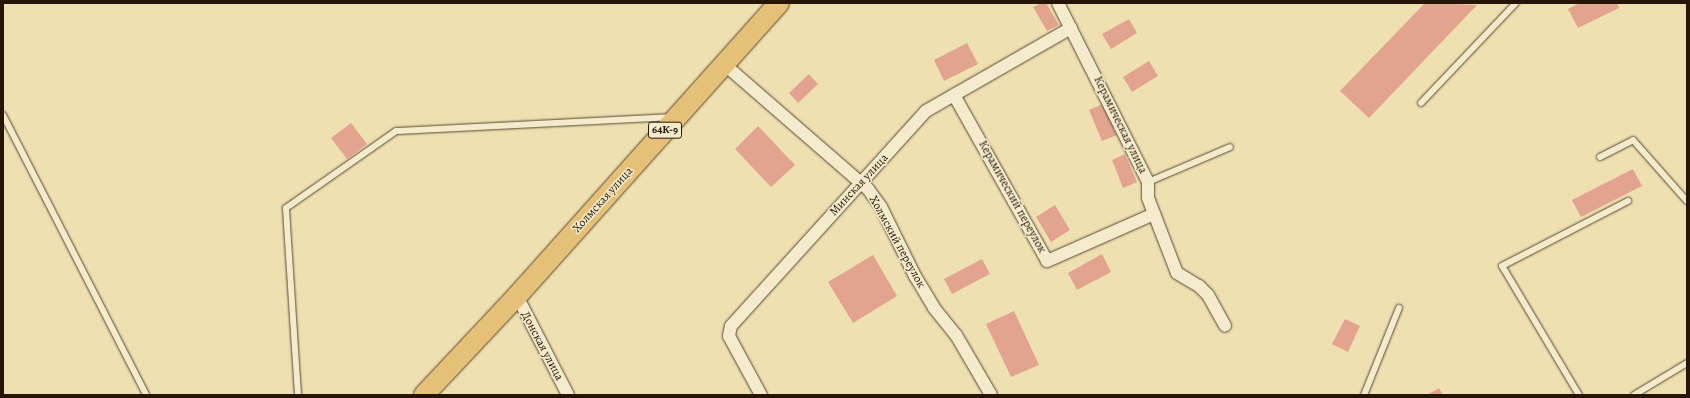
<!DOCTYPE html>
<html>
<head>
<meta charset="utf-8">
<style>
	body { margin:0 }
	#map { position:relative; width:1690px; height:398px; overflow:hidden; background:#eee0b0; font-family:Alegreya,serif }
	div>[style] { position:absolute }
	.building>* { inset:0; background:#e3a48f }
	.roads { filter:drop-shadow(0 0 1px #584730) drop-shadow(0 0 1px #584730) }
	.lane>* { height:6px; margin:-3px; padding:0 3px; transform-origin:3px; border-radius:3px; background:#f4ebcc }
	.street>* { height:12px; margin:-6px; padding:0 6px; transform-origin:6px; border-radius:6px; background:#f4ebcc }
	.primary>* { height:20px; margin:-10px; padding:0 10px; transform-origin:10px; border-radius:10px; background:#e7c078 }
	span { translate:-50% -50%; white-space:nowrap; text-align:center; line-height:1.15; -webkit-text-stroke:3px #f4ebcc; paint-order:stroke }
	.shield-label span { padding:1px 3px; background:#f4ebcc; border:1px solid; border-radius:3px; -webkit-text-stroke-width:0 }
	.shield-label { font-size:11px; color:#261405; font-weight:700 }
	.street-label { font-size:12px; color:#261405 }
	.frame { position:absolute; inset:0; border:4px solid #261405; pointer-events:none }
</style>
</head>
<body>
<div id="map">
	<div class="building">
		<div style="clip-path:polygon(1041px 3px,1046px 3px,1059px 25px,1047px 31px,1033px 7px)"></div>
		<div style="clip-path:polygon(1425px 3px,1477px 5px,1369px 118px,1340px 91px)"></div>
		<div style="clip-path:polygon(1580px 3px,1617px 3px,1619px 8px,1578px 28px,1568px 9px)"></div>
		<div style="clip-path:polygon(1129px 19px,1137px 33px,1111px 49px,1102px 34px)"></div>
		<div style="clip-path:polygon(967px 43px,978px 64px,944px 81px,934px 60px)"></div>
		<div style="clip-path:polygon(1149px 61px,1158px 76px,1132px 92px,1123px 77px)"></div>
		<div style="clip-path:polygon(809px 74px,818px 84px,798px 103px,789px 93px)"></div>
		<div style="clip-path:polygon(1103px 104px,1117px 135px,1102px 141px,1089px 110px)"></div>
		<div style="clip-path:polygon(351px 123px,367px 144px,347px 159px,331px 138px)"></div>
		<div style="clip-path:polygon(758px 126px,795px 165px,771px 187px,735px 149px)"></div>
		<div style="clip-path:polygon(1125px 154px,1137px 182px,1123px 188px,1112px 160px)"></div>
		<div style="clip-path:polygon(1633px 169px,1642px 186px,1581px 217px,1572px 200px)"></div>
		<div style="clip-path:polygon(1055px 205px,1070px 230px,1051px 242px,1036px 217px)"></div>
		<div style="clip-path:polygon(1102px 254px,1111px 272px,1077px 290px,1068px 273px)"></div>
		<div style="clip-path:polygon(873px 255px,897px 296px,853px 323px,828px 282px)"></div>
		<div style="clip-path:polygon(982px 259px,990px 274px,952px 294px,944px 279px)"></div>
		<div style="clip-path:polygon(1014px 311px,1039px 365px,1011px 377px,986px 324px)"></div>
		<div style="clip-path:polygon(1345px 319px,1360px 326px,1348px 352px,1332px 344px)"></div>
		<div style="clip-path:polygon(1439px 388px,1443px 395px,1427px 395px)"></div>
	</div>
	<div class="roads">
		<div class="lane">
			<div style="left:1421px;top:103px;width:138px;rotate:-46.5deg"></div>
			<div style="left:3px;top:115px;width:314px;rotate:62.9deg"></div>
			<div style="left:1600px;top:157px;width:37px;rotate:-27deg"></div>
			<div style="left:1633px;top:140px;width:81px;rotate:48.5deg"></div>
			<div style="left:1148px;top:182px;width:89px;rotate:-23.1deg"></div>
			<div style="left:298px;top:395px;width:187px;rotate:-93.7deg"></div>
			<div style="left:286px;top:208px;width:134px;rotate:-35deg"></div>
			<div style="left:396px;top:131px;width:275px;rotate:-2.9deg"></div>
			<div style="left:1364px;top:395px;width:94px;rotate:-68.1deg"></div>
			<div style="left:1579px;top:395px;width:150px;rotate:-120.8deg"></div>
			<div style="left:1502px;top:266px;width:142px;rotate:-27.3deg"></div>
			<div style="left:1634px;top:395px;width:62px;rotate:-31.1deg"></div>
		</div>
		<div class="street">
			<div style="left:1058px;top:3px;width:200px;rotate:63.3deg"></div>
			<div style="left:1148px;top:182px;width:16px;rotate:90deg"></div>
			<div style="left:1148px;top:198px;width:80px;rotate:68.9deg"></div>
			<div style="left:1177px;top:273px;width:26px;rotate:31deg"></div>
			<div style="left:1199px;top:286px;width:13px;rotate:45deg"></div>
			<div style="left:1208px;top:295px;width:35px;rotate:61deg"></div>
			<div style="left:724px;top:64px;width:191px;rotate:41deg"></div>
			<div style="left:868px;top:189px;width:22px;rotate:54deg"></div>
			<div style="left:881px;top:207px;width:77px;rotate:63.8deg"></div>
			<div style="left:915px;top:276px;width:37px;rotate:59deg"></div>
			<div style="left:934px;top:308px;width:35px;rotate:51deg"></div>
			<div style="left:956px;top:335px;width:69px;rotate:59.7deg"></div>
			<div style="left:954px;top:95px;width:190px;rotate:60.7deg"></div>
			<div style="left:1047px;top:261px;width:117px;rotate:-23.7deg"></div>
			<div style="left:517px;top:296px;width:111px;rotate:62.7deg"></div>
			<div style="left:761px;top:395px;width:67px;rotate:-118.5deg"></div>
			<div style="left:729px;top:336px;width:10px;rotate:-79deg"></div>
			<div style="left:731px;top:326px;width:290px;rotate:-47.8deg"></div>
			<div style="left:926px;top:111px;width:167px;rotate:-29.8deg"></div>
		</div>
		<div class="primary">
			<div style="left:424px;top:395px;width:136px;rotate:-46.8deg"></div>
			<div style="left:517px;top:296px;width:393px;rotate:-48.2deg"></div>
		</div>
	</div>
	<div class="shield-label">
		<span style="left:665px;top:130px">64К-9</span>
	</div>
	<div class="street-label">
		<span style="left:1120px;top:125px;rotate:64deg">Керамическая улица</span>
		<span style="left:859px;top:185px;rotate:-47deg">Минская улица</span>
		<span style="left:1012px;top:197px;rotate:61deg">Керамический переулок</span>
		<span style="left:603px;top:200px;rotate:-48deg">Холмская улица</span>
		<span style="left:897px;top:242px;rotate:61deg">Холмский переулок</span>
		<span style="left:542px;top:346px;rotate:62deg">Донская улица</span>
	</div>
	<div class="frame"></div>
</div>
</body>
</html>
